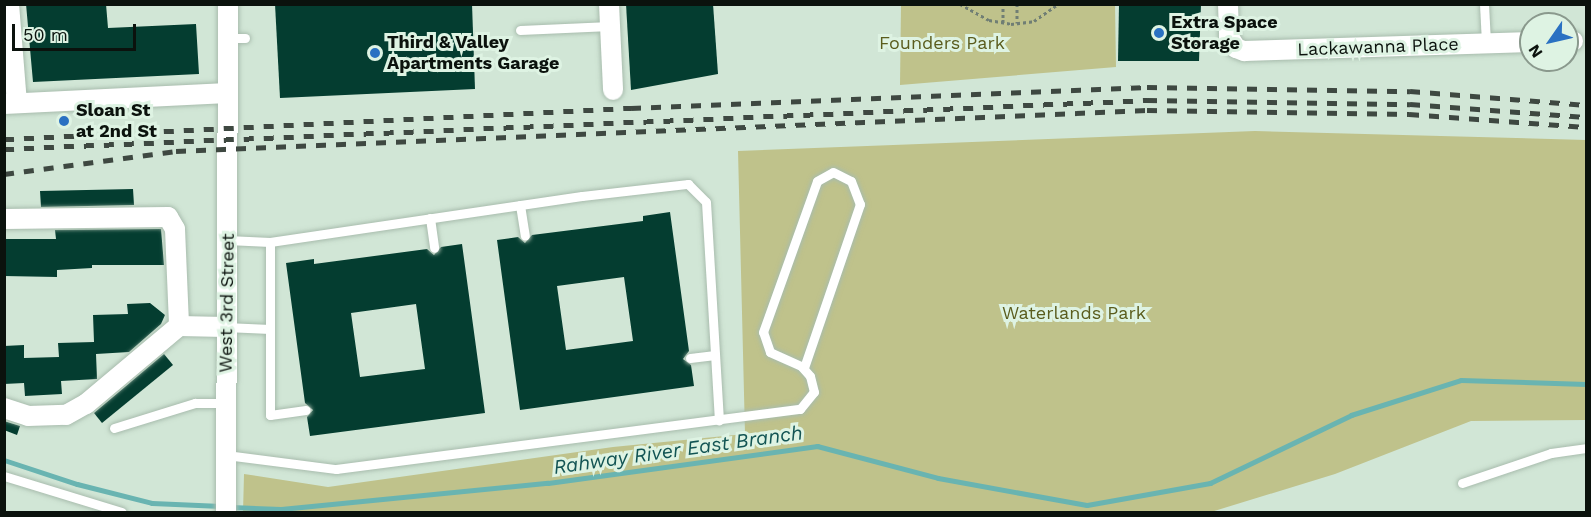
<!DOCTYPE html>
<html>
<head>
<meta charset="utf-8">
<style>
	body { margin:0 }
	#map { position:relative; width:1591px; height:517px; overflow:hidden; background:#d1e6d6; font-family:"Work Sans",sans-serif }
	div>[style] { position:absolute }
	.green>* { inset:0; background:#bfc28b }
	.stream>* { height:5px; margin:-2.5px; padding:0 2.5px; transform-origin:2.5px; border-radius:2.5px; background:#69b4b1 }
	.building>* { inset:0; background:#043d30 }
	.path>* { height:3px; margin-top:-1.5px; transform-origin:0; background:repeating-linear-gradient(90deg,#707e74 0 3px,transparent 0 6px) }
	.roads { filter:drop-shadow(0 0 2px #a8bcad) drop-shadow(0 0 2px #a8bcad) }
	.service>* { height:9px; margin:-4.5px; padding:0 4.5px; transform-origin:4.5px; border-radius:4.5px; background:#fff }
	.minor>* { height:20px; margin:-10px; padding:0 10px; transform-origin:10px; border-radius:10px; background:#fff }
	.rail>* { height:4.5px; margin-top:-2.25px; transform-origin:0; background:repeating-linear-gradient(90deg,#3e4841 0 10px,transparent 0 20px) }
	.dots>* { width:16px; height:16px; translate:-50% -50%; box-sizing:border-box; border:3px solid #def3e3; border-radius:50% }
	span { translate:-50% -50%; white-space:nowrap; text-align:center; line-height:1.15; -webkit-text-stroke:6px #def3e3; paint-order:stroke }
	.poi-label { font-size:18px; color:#0b120d; font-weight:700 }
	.left { translate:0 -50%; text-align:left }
	.park-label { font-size:18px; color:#5a5c1d }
	.street-label { font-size:18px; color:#0b120d }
	.water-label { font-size:20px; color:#125453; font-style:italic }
	.frame { position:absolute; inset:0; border:6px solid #0b120d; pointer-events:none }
	.north { position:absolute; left:1519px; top:12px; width:60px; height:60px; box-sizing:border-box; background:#def3e3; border:2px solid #8a998d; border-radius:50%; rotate:236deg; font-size:16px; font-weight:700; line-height:24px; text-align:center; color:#0b120d }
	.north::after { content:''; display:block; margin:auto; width:21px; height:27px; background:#2a71c2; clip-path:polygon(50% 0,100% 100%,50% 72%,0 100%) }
	.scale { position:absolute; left:12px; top:24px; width:124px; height:27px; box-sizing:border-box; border:3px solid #0b120d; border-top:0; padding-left:8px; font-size:18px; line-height:21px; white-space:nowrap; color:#0b120d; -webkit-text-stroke:4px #def3e3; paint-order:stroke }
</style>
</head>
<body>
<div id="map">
	<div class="green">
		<div style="clip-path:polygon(901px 5px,1115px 5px,1116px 67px,900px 85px)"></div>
		<div style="clip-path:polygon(1255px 131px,1586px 140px,1586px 420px,1471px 421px,1335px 474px,1211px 512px,243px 512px,244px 474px,328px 487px,613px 447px,745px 434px,738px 151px)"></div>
	</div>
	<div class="stream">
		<div style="left:4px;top:460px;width:77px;rotate:18.2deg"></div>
		<div style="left:77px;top:484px;width:77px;rotate:14.2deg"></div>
		<div style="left:152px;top:503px;width:69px;rotate:2.5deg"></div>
		<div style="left:231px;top:507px;width:50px;rotate:2.3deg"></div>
		<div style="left:281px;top:509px;width:268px;rotate:-5.6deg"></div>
		<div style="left:548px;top:483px;width:272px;rotate:-7.8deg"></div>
		<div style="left:817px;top:446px;width:125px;rotate:14.8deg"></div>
		<div style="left:938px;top:478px;width:151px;rotate:10.3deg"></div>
		<div style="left:1087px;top:505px;width:125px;rotate:-10.1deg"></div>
		<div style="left:1210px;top:483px;width:157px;rotate:-25.7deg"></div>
		<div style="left:1351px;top:415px;width:115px;rotate:-17.7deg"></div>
		<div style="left:1461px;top:380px;width:125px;rotate:1.8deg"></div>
	</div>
	<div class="building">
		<div style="clip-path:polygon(26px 4px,106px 4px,108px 28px,196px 24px,199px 74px,33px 82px)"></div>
		<div style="clip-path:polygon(275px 4px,472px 4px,475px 89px,280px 98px)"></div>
		<div style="clip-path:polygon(626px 4px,713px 4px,718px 74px,631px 90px)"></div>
		<div style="clip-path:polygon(1119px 4px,1201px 4px,1199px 61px,1118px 61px)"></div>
		<div style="clip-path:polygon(133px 189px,134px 205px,41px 207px,40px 191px)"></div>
		<div style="clip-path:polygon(evenodd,670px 212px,689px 351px,683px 359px,691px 365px,694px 386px,520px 410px,497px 240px,518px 237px,525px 243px,532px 235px,643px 221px,643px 216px,670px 212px,624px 277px,633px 341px,566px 350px,557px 286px,624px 277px)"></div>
		<div style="clip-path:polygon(161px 229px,164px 265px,92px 265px,92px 268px,57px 270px,57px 277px,4px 276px,4px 239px,56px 239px,55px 230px)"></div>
		<div style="clip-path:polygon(evenodd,462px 244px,485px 413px,310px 436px,307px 417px,313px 410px,305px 403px,286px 263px,314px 259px,314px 264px,427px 249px,434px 255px,441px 247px,462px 244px,416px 304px,425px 369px,360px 377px,351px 313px,416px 304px)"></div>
		<div style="clip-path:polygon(150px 303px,165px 315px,161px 324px,129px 352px,96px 354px,97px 379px,61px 381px,62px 394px,25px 396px,24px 383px,4px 384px,4px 346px,24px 345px,24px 358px,59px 357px,58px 343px,94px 342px,93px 315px,128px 314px,127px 304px)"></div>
		<div style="clip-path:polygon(164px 354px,173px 365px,102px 423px,94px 413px)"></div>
		<div style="clip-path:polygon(4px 421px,20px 426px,17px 435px,4px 430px)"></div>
	</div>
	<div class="path">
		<div style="left:960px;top:4px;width:33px;rotate:29deg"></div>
		<div style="left:989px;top:20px;width:22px;rotate:10deg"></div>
		<div style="left:1011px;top:24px;width:23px;rotate:-7deg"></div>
		<div style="left:1034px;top:21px;width:29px;rotate:-35deg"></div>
		<div style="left:1017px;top:4px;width:19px;rotate:90deg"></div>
		<div style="left:1003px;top:23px;width:19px;rotate:-90deg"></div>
	</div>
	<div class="roads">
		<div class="service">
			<div style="left:1484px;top:4px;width:39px;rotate:87deg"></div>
			<div style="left:520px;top:30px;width:90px;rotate:-2.5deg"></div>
			<div style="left:228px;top:38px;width:17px"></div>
			<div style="left:520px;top:205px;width:31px;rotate:81deg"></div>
			<div style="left:430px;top:218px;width:30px;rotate:82deg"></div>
			<div style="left:227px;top:240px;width:43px;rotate:2.7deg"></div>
			<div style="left:270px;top:242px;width:315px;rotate:-8.4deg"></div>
			<div style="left:582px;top:196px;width:107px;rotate:-6.5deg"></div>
			<div style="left:688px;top:184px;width:25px;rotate:45deg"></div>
			<div style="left:706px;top:202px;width:219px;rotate:86.6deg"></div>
			<div style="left:270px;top:242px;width:173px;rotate:90deg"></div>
			<div style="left:270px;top:415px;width:36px;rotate:-8deg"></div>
			<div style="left:225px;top:327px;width:45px;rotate:2.5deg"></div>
			<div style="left:690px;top:358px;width:23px;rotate:-7deg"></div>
			<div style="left:114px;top:428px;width:85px;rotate:-17.2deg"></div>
			<div style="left:195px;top:403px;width:31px"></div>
			<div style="left:226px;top:455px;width:111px;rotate:7.3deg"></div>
			<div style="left:336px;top:469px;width:468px;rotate:-7.4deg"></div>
			<div style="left:800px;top:409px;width:22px;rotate:-51deg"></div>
			<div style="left:814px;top:392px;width:16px;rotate:-104deg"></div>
			<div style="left:810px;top:376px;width:13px;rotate:-132deg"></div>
			<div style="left:801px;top:366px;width:34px;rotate:-156deg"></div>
			<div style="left:770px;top:352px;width:21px;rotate:-109deg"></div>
			<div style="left:763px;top:332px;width:160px;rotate:-70.3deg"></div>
			<div style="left:817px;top:181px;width:18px;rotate:-29deg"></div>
			<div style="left:833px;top:172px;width:20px;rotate:27deg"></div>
			<div style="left:851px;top:181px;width:25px;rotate:69deg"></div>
			<div style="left:860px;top:204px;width:173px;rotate:108.9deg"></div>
			<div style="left:4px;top:476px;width:123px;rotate:17deg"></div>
			<div style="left:1462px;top:483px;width:94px;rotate:-18.6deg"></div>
			<div style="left:1551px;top:453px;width:35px;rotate:-8deg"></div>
		</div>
		<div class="minor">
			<div style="left:9px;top:4px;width:99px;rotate:85.4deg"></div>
			<div style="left:609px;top:4px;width:86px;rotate:87.3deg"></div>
			<div style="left:1228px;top:4px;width:33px;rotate:88deg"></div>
			<div style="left:1229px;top:37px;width:13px;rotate:58deg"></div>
			<div style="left:1236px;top:48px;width:9px;rotate:21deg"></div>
			<div style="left:1244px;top:51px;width:287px;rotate:-1.8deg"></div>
			<div style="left:1567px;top:41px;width:6px"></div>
			<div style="left:4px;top:104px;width:224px;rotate:-2.8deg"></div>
			<div style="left:4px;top:219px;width:164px;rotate:-0.7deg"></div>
			<div style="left:168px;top:217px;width:14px;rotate:60deg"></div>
			<div style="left:175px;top:229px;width:97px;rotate:87.6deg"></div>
			<div style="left:4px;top:408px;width:25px;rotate:18deg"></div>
			<div style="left:28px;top:416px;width:38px;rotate:-2deg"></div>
			<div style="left:66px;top:415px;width:23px;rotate:-29deg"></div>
			<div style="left:86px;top:404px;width:121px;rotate:-40deg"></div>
			<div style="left:179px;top:326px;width:46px;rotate:1.2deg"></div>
			<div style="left:226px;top:512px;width:508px;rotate:-89.77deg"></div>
		</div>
	</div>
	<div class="rail">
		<div style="left:4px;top:139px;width:628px;rotate:-2.83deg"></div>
		<div style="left:631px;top:108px;width:516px;rotate:-2.33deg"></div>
		<div style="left:1147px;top:87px;width:263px;rotate:0.9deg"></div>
		<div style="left:1410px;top:91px;width:177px;rotate:4.5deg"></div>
		<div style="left:4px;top:149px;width:1144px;rotate:-2.45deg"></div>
		<div style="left:1147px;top:100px;width:263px;rotate:0.9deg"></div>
		<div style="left:1410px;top:104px;width:176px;rotate:4.2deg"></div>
		<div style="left:4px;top:174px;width:174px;rotate:-7.6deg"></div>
		<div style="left:176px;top:151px;width:972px;rotate:-2.42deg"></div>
		<div style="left:1147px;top:110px;width:262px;rotate:0.9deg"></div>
		<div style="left:1409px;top:114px;width:177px;rotate:4.2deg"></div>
	</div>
	<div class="dots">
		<div style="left:1159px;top:33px;background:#2a71c2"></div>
		<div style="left:375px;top:53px;background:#2a71c2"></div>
		<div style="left:64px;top:121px;background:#2a71c2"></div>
	</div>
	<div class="poi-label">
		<span class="left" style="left:1171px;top:33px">Extra Space<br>Storage</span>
		<span class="left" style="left:387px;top:53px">Third &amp; Valley<br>Apartments Garage</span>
		<span class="left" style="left:76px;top:121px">Sloan St<br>at 2nd St</span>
	</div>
	<div class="park-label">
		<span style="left:942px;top:43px">Founders Park</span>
		<span style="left:1074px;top:313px">Waterlands Park</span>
	</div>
	<div class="street-label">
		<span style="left:1378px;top:47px;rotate:-2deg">Lackawanna Place</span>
		<span style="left:227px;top:303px;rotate:-89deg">West 3rd Street</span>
	</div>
	<div class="water-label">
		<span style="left:678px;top:450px;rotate:-8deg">Rahway River East Branch</span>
	</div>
	<div class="frame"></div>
	<div class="north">N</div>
	<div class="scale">50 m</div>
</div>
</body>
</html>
